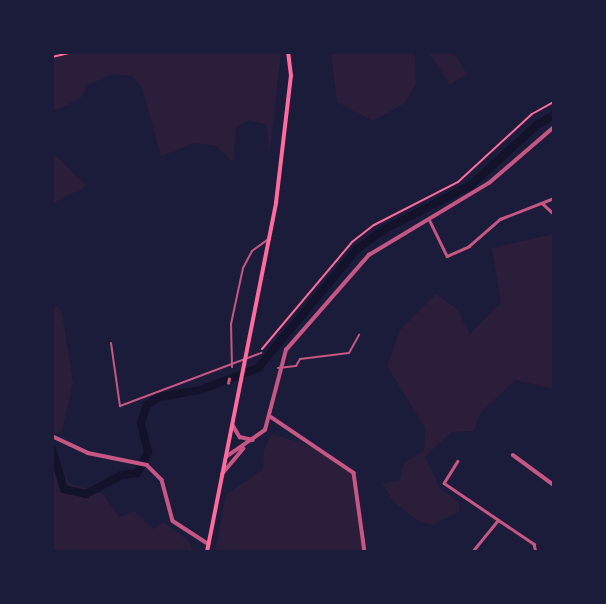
<!DOCTYPE html>
<html>
<head>
<meta charset="utf-8">
<style>
	body { margin:0 }
	#map { position:relative; width:606px; height:604px; overflow:hidden; background:#1b1b3a; font-family:Raleway,sans-serif }
	div>[style] { position:absolute }
	.green>* { inset:0; background:#2a1e3b }
	.river>* { height:8px; margin:-4px; padding:0 4px; transform-origin:4px; border-radius:4px; background:#12122b }
	.path>* { height:2px; margin:-1px; padding:0 1px; transform-origin:1px; border-radius:1px; background:#ff6b9d }
	.service>* { height:2px; margin:-1px; padding:0 1px; transform-origin:1px; border-radius:1px; background:#c65784 }
	.minor>* { height:2.5px; margin:-1.25px; padding:0 1.25px; transform-origin:1.25px; border-radius:1.25px; background:#c65784 }
	.tertiary>* { height:3.5px; margin:-1.75px; padding:0 1.75px; transform-origin:1.75px; border-radius:1.75px; background:#c65784 }
	.secondary>* { height:3.5px; margin:-1.75px; padding:0 1.75px; transform-origin:1.75px; border-radius:1.75px; background:#ff6b9d }
	span { translate:-50% -50%; white-space:nowrap; text-align:center; line-height:1.15; -webkit-text-stroke:5px #1b1b3a; paint-order:stroke }
	.frame { position:absolute; inset:0; border:54px solid #1b1b3a; pointer-events:none }
</style>
</head>
<body>
<div id="map">
	<div class="green">
		<div style="clip-path:polygon(53px 53px,281px 53px,269px 157px,267px 125px,249px 120px,236px 128px,233px 162px,216px 146px,195px 143px,161px 156px,142px 88px,132px 76px,112px 74px,88px 85px,80px 99px,54px 111px,53px 132px)"></div>
		<div style="clip-path:polygon(331px 53px,415px 53px,416px 84px,405px 103px,373px 121px,337px 102px)"></div>
		<div style="clip-path:polygon(429px 53px,454px 53px,467px 74px,450px 85px)"></div>
		<div style="clip-path:polygon(53px 153px,87px 186px,53px 203px,52px 203px)"></div>
		<div style="clip-path:polygon(553px 234px,553px 389px,516px 380px,481px 412px,474px 431px,451px 432px,425px 457px,440px 488px,459px 503px,459px 512px,432px 525px,418px 521px,393px 501px,382px 483px,400px 481px,403px 464px,424px 450px,425px 428px,387px 366px,400px 330px,436px 294px,457px 309px,470px 334px,501px 302px,492px 248px)"></div>
		<div style="clip-path:polygon(52px 302px,62px 311px,73px 383px,62px 431px,53px 435px)"></div>
		<div style="clip-path:polygon(272px 434px,307px 445px,354px 473px,364px 551px,215px 552px,226px 495px,263px 469px,264px 450px)"></div>
		<div style="clip-path:polygon(53px 455px,69px 483px,103px 494px,119px 517px,135px 511px,153px 529px,163px 522px,189px 541px,193px 551px,53px 551px)"></div>
	</div>
	<div class="river">
		<div style="left:52px;top:449px;width:42px;rotate:73.3deg"></div>
		<div style="left:64px;top:489px;width:23px;rotate:13deg"></div>
		<div style="left:86px;top:494px;width:40px;rotate:-28deg"></div>
		<div style="left:121px;top:475px;width:16px;rotate:-7deg"></div>
		<div style="left:137px;top:473px;width:24px;rotate:-62deg"></div>
		<div style="left:148px;top:452px;width:30px;rotate:-104deg"></div>
		<div style="left:141px;top:423px;width:19px;rotate:-72deg"></div>
		<div style="left:147px;top:405px;width:14px;rotate:-34deg"></div>
		<div style="left:159px;top:397px;width:42px;rotate:-9.7deg"></div>
		<div style="left:200px;top:390px;width:62px;rotate:-20.8deg"></div>
		<div style="left:258px;top:368px;width:155px;rotate:-50.2deg"></div>
		<div style="left:357px;top:249px;width:32px;rotate:-36deg"></div>
		<div style="left:383px;top:230px;width:99px;rotate:-27.1deg"></div>
		<div style="left:471px;top:185px;width:91px;rotate:-42.3deg"></div>
		<div style="left:538px;top:124px;width:18px;rotate:-29deg"></div>
	</div>
	<div class="path">
		<div style="left:52px;top:57px;width:23px;rotate:-13deg"></div>
		<div style="left:262px;top:349px;width:140px;rotate:-49.9deg"></div>
		<div style="left:352px;top:242px;width:28px;rotate:-38deg"></div>
		<div style="left:374px;top:225px;width:94px;rotate:-27.1deg"></div>
		<div style="left:458px;top:182px;width:100px;rotate:-42.6deg"></div>
		<div style="left:532px;top:114px;width:25px;rotate:-29deg"></div>
	</div>
	<div class="service">
		<div style="left:111px;top:343px;width:64px;rotate:81.9deg"></div>
		<div style="left:120px;top:406px;width:151px;rotate:-20.6deg"></div>
		<div style="left:232px;top:367px;width:43px;rotate:-91.3deg"></div>
		<div style="left:231px;top:324px;width:57px;rotate:-77.9deg"></div>
		<div style="left:243px;top:268px;width:19px;rotate:-62deg"></div>
		<div style="left:252px;top:251px;width:19px;rotate:-36deg"></div>
		<div style="left:278px;top:368px;width:18px;rotate:-6deg"></div>
		<div style="left:296px;top:366px;width:8px;rotate:-60deg"></div>
		<div style="left:300px;top:359px;width:49px;rotate:-7deg"></div>
		<div style="left:349px;top:353px;width:21px;rotate:-61deg"></div>
	</div>
	<div class="minor">
		<div style="left:542px;top:203px;width:16px;rotate:43deg"></div>
		<div style="left:430px;top:221px;width:39px;rotate:64deg"></div>
		<div style="left:447px;top:256px;width:24px;rotate:-24deg"></div>
		<div style="left:469px;top:246px;width:41px;rotate:-41.1deg"></div>
		<div style="left:500px;top:219px;width:58px;rotate:-21.3deg"></div>
		<div style="left:228px;top:383px;width:4px;rotate:-76deg"></div>
		<div style="left:458px;top:461px;width:26px;rotate:122deg"></div>
		<div style="left:444px;top:483px;width:109px;rotate:34.1deg"></div>
		<div style="left:534px;top:544px;width:8px;rotate:76deg"></div>
		<div style="left:472px;top:552px;width:41px;rotate:-50.9deg"></div>
	</div>
	<div class="tertiary">
		<div style="left:271px;top:417px;width:100px;rotate:34deg"></div>
		<div style="left:354px;top:473px;width:80px;rotate:82.1deg"></div>
		<div style="left:233px;top:425px;width:14px;rotate:60deg"></div>
		<div style="left:240px;top:437px;width:13px;rotate:13deg"></div>
		<div style="left:52px;top:436px;width:40px;rotate:25deg"></div>
		<div style="left:88px;top:453px;width:60px;rotate:11.5deg"></div>
		<div style="left:147px;top:465px;width:21px;rotate:45deg"></div>
		<div style="left:162px;top:480px;width:42px;rotate:75deg"></div>
		<div style="left:173px;top:521px;width:40px;rotate:32.9deg"></div>
		<div style="left:513px;top:455px;width:51px;rotate:36.2deg"></div>
		<div style="left:226px;top:457px;width:47px;rotate:-34.7deg"></div>
		<div style="left:265px;top:430px;width:83px;rotate:-75.3deg"></div>
		<div style="left:286px;top:350px;width:126px;rotate:-48.9deg"></div>
		<div style="left:369px;top:255px;width:140px;rotate:-31deg"></div>
		<div style="left:489px;top:183px;width:86px;rotate:-40.7deg"></div>
		<div style="left:222px;top:474px;width:33px;rotate:-50deg"></div>
	</div>
	<div class="secondary">
		<div style="left:207px;top:552px;width:356px;rotate:-78.8deg"></div>
		<div style="left:276px;top:203px;width:128px;rotate:-83.3deg"></div>
		<div style="left:291px;top:76px;width:24px;rotate:-97deg"></div>
	</div>
	<div class="frame"></div>
</div>
</body>
</html>
